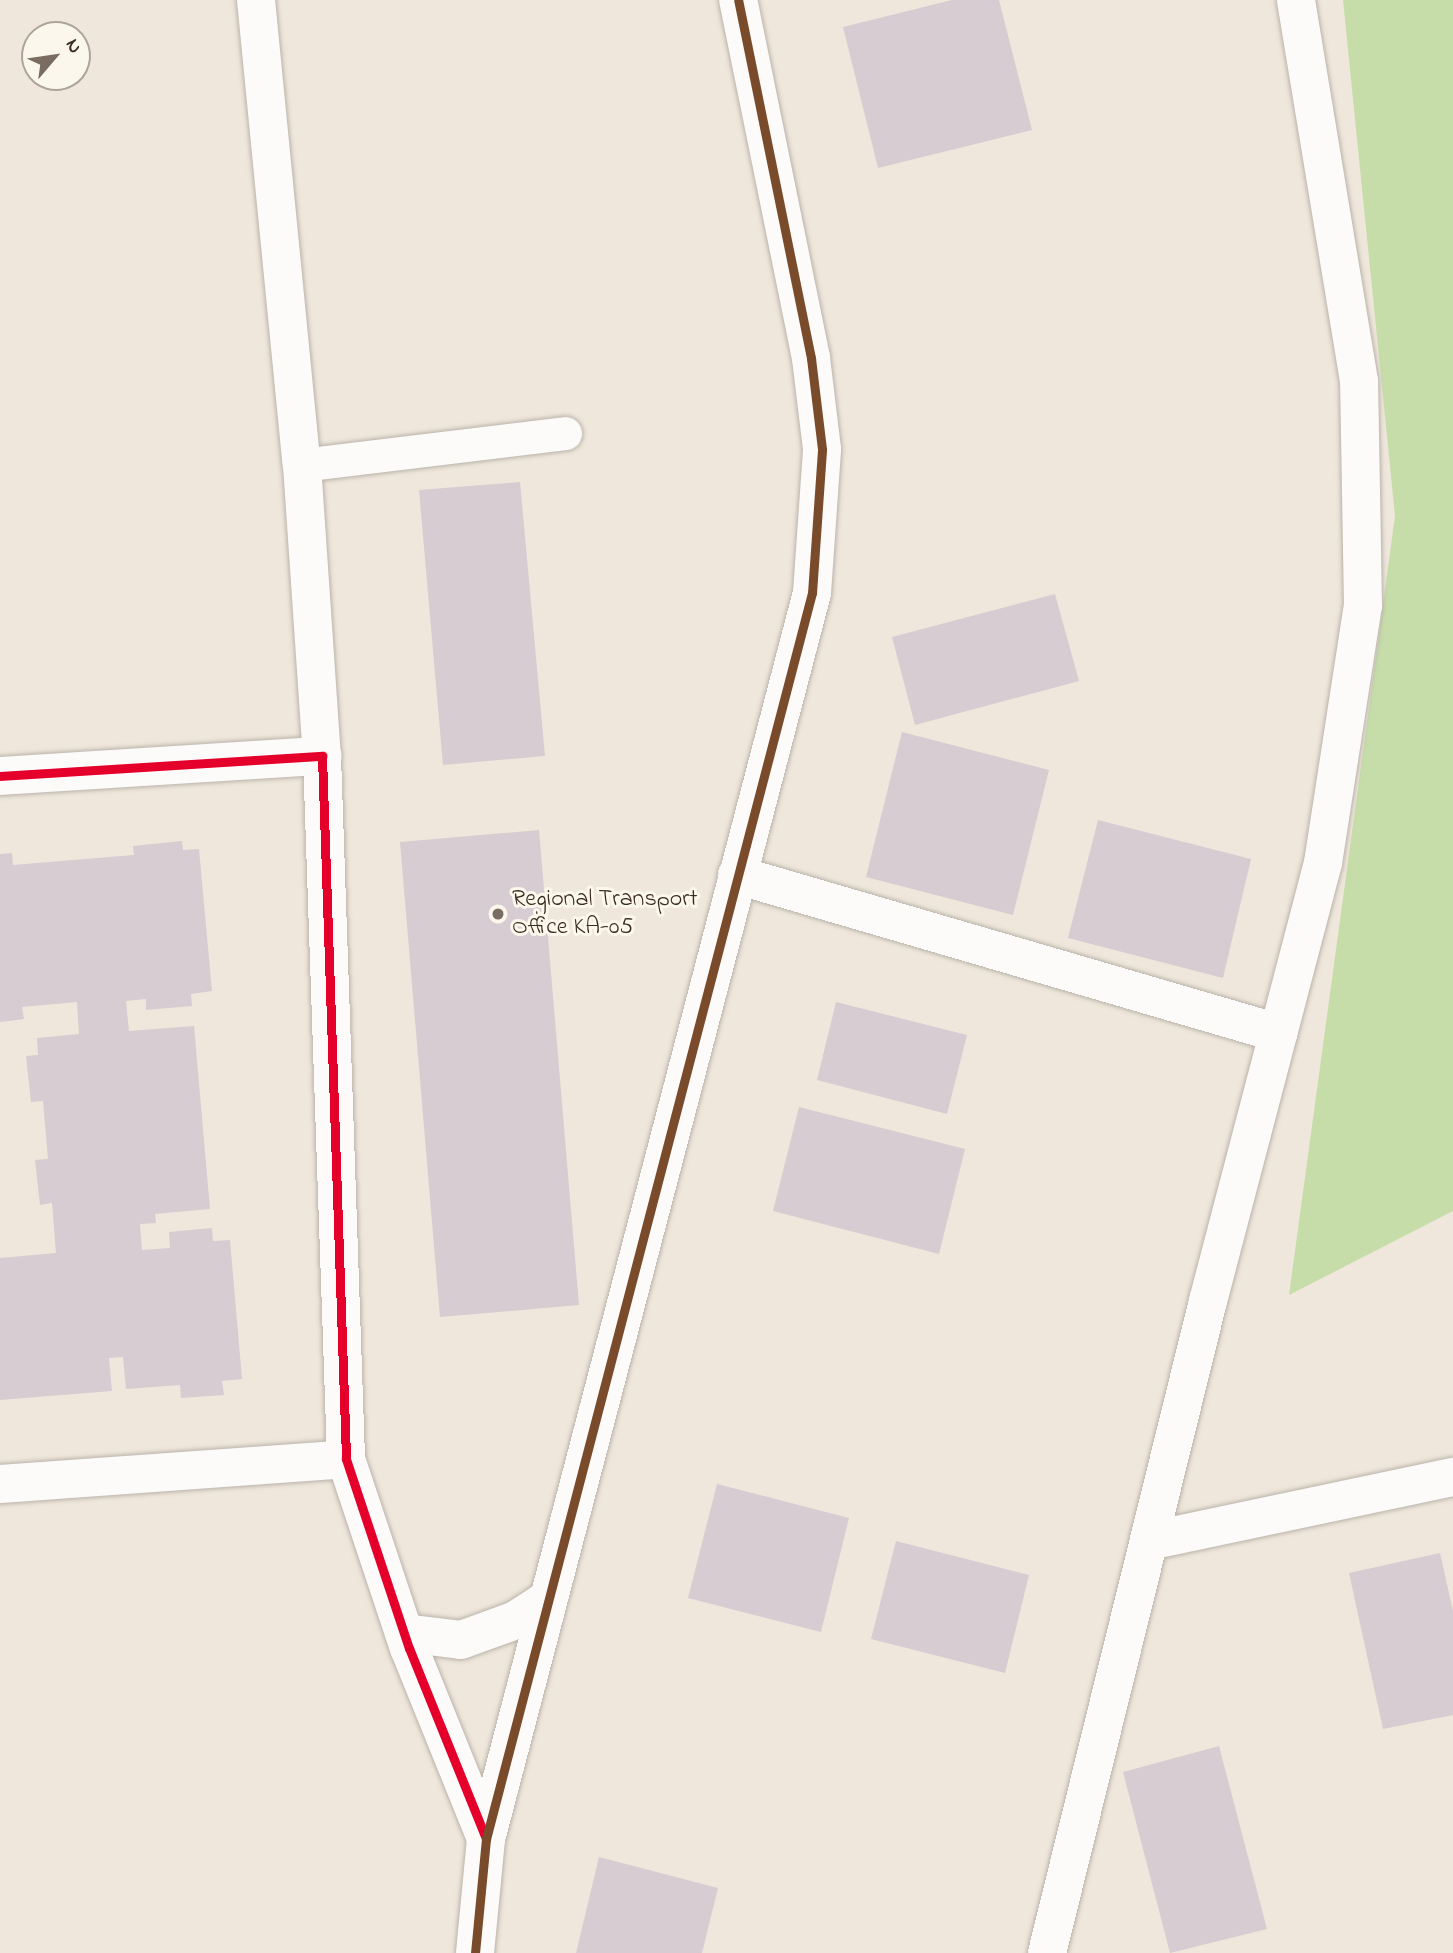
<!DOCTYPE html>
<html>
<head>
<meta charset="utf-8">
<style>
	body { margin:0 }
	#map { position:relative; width:1453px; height:1953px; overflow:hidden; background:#efe7db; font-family:"Indie Flower",sans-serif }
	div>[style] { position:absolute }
	.green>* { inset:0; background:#c6ddaa }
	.building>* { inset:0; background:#d7ccd1 }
	.roads { filter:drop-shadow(0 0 2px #bab3ab) drop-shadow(0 0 2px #bab3ab) }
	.service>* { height:33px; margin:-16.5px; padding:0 16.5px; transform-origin:16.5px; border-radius:16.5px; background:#fdfbfa }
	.minor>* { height:38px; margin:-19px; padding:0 19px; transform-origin:19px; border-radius:19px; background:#fdfbfa }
	.tertiary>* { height:38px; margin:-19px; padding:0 19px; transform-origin:19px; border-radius:19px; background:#fdfbfa }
	.bus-1>* { height:9px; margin:-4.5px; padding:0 4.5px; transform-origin:4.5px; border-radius:4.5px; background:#e4002b }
	.bus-2>* { height:9px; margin:-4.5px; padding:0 4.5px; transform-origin:4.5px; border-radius:4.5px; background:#7a4b2a }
	.dots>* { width:19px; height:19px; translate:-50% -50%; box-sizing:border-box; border:4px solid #fbf7ec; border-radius:50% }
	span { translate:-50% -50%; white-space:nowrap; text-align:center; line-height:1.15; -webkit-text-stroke:6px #fbf7ec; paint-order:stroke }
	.poi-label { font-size:24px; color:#3b2a1e }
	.left { translate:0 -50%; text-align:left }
	.north { position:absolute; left:21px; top:21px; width:70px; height:70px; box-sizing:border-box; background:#fbf7ec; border:2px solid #aea59a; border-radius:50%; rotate:61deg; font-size:19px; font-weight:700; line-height:28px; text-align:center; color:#3b2a1e }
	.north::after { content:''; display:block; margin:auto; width:24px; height:32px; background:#7a6c60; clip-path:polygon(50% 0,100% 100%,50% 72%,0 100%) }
</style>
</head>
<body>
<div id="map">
	<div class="green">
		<div style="clip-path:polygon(1343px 0,1453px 0,1453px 1211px,1289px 1295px,1395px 516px)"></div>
	</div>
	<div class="building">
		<div style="clip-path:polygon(952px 0,999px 0,1032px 130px,878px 168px,843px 27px)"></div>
		<div style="clip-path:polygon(520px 482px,545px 756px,443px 765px,419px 490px)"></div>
		<div style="clip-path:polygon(1055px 594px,1079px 681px,915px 725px,892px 637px)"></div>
		<div style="clip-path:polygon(902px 732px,1049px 770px,1013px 915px,866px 877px)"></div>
		<div style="clip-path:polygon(1098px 820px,1251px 859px,1223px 978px,1068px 938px)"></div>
		<div style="clip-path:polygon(539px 830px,579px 1305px,440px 1317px,400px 842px)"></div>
		<div style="clip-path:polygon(182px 841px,183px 850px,199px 849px,212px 991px,191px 994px,192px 1006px,146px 1010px,146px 999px,126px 1001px,129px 1031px,194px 1026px,210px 1209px,155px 1214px,156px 1223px,140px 1224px,142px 1250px,170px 1248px,169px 1232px,212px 1228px,213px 1241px,230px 1240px,242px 1379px,222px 1381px,224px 1395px,181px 1398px,180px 1385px,126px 1389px,123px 1357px,109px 1358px,112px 1391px,0 1400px,0 1258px,56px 1253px,52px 1203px,40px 1205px,35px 1160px,48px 1159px,43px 1101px,31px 1102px,26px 1056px,38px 1055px,37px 1038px,79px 1034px,77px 1002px,22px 1007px,24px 1019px,0 1022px,0 854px,12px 853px,13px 865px,134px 855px,133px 846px)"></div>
		<div style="clip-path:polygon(836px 1002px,967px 1035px,947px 1114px,817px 1080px)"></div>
		<div style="clip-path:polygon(799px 1107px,965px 1149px,939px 1254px,773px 1211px)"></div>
		<div style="clip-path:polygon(717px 1484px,849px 1518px,821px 1632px,688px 1598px)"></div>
		<div style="clip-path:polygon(896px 1541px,1029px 1575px,1005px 1673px,871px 1639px)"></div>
		<div style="clip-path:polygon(1440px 1553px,1453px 1611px,1453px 1715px,1383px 1729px,1349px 1573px)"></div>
		<div style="clip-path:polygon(1219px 1746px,1267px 1929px,1170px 1953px,1123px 1772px)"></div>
		<div style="clip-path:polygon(599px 1857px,718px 1888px,702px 1953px,576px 1953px)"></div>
	</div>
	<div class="roads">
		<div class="service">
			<div style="left:302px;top:465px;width:265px;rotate:-6.9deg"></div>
		</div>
		<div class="minor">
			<div style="left:256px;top:0;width:467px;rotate:84.4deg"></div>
			<div style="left:302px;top:465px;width:292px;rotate:86.1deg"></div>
			<div style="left:0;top:776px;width:323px;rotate:-3.6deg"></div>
			<div style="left:322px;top:756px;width:703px;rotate:88.04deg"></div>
			<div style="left:346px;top:1459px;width:199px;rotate:71.6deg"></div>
			<div style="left:409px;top:1648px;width:206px;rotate:68deg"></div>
			<div style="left:737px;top:875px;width:564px;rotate:16.28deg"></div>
			<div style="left:0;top:1484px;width:347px;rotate:-4.1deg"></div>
			<div style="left:1149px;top:1541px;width:311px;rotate:-11.9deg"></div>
			<div style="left:404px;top:1633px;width:57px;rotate:7deg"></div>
			<div style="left:461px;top:1640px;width:59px;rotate:-20deg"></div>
			<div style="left:516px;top:1620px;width:38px;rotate:-33deg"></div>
			<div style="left:1047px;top:1953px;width:672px;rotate:-76.13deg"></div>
			<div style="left:1208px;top:1301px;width:453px;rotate:-75.3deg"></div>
			<div style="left:1323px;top:863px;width:260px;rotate:-81.2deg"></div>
			<div style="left:1363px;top:606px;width:225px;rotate:-91deg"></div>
			<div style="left:1359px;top:381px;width:386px;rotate:-99.4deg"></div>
		</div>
		<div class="tertiary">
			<div style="left:475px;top:1953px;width:115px;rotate:-84.5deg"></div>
			<div style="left:486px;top:1839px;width:1288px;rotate:-75.34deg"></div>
			<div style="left:812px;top:593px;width:144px;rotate:-86deg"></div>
			<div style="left:822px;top:449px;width:92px;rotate:-96.9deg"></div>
			<div style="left:811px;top:358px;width:365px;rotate:-101.5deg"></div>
		</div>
	</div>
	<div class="bus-1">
		<div style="left:0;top:776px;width:323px;rotate:-3.6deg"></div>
		<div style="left:322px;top:756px;width:703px;rotate:88.04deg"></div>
		<div style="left:346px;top:1459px;width:199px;rotate:71.6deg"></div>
		<div style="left:409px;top:1648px;width:206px;rotate:68deg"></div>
	</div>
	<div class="bus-2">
		<div style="left:475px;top:1953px;width:115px;rotate:-84.5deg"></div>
		<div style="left:486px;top:1839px;width:1288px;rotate:-75.34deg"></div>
		<div style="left:812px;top:593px;width:144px;rotate:-86deg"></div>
		<div style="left:822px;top:449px;width:92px;rotate:-96.9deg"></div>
		<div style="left:811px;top:358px;width:365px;rotate:-101.5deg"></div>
	</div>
	<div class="dots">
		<div style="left:498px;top:914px;background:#7a6c60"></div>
	</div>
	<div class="poi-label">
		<span class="left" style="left:512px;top:914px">Regional Transport<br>Office KA-05</span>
	</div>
	<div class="north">N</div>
</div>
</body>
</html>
